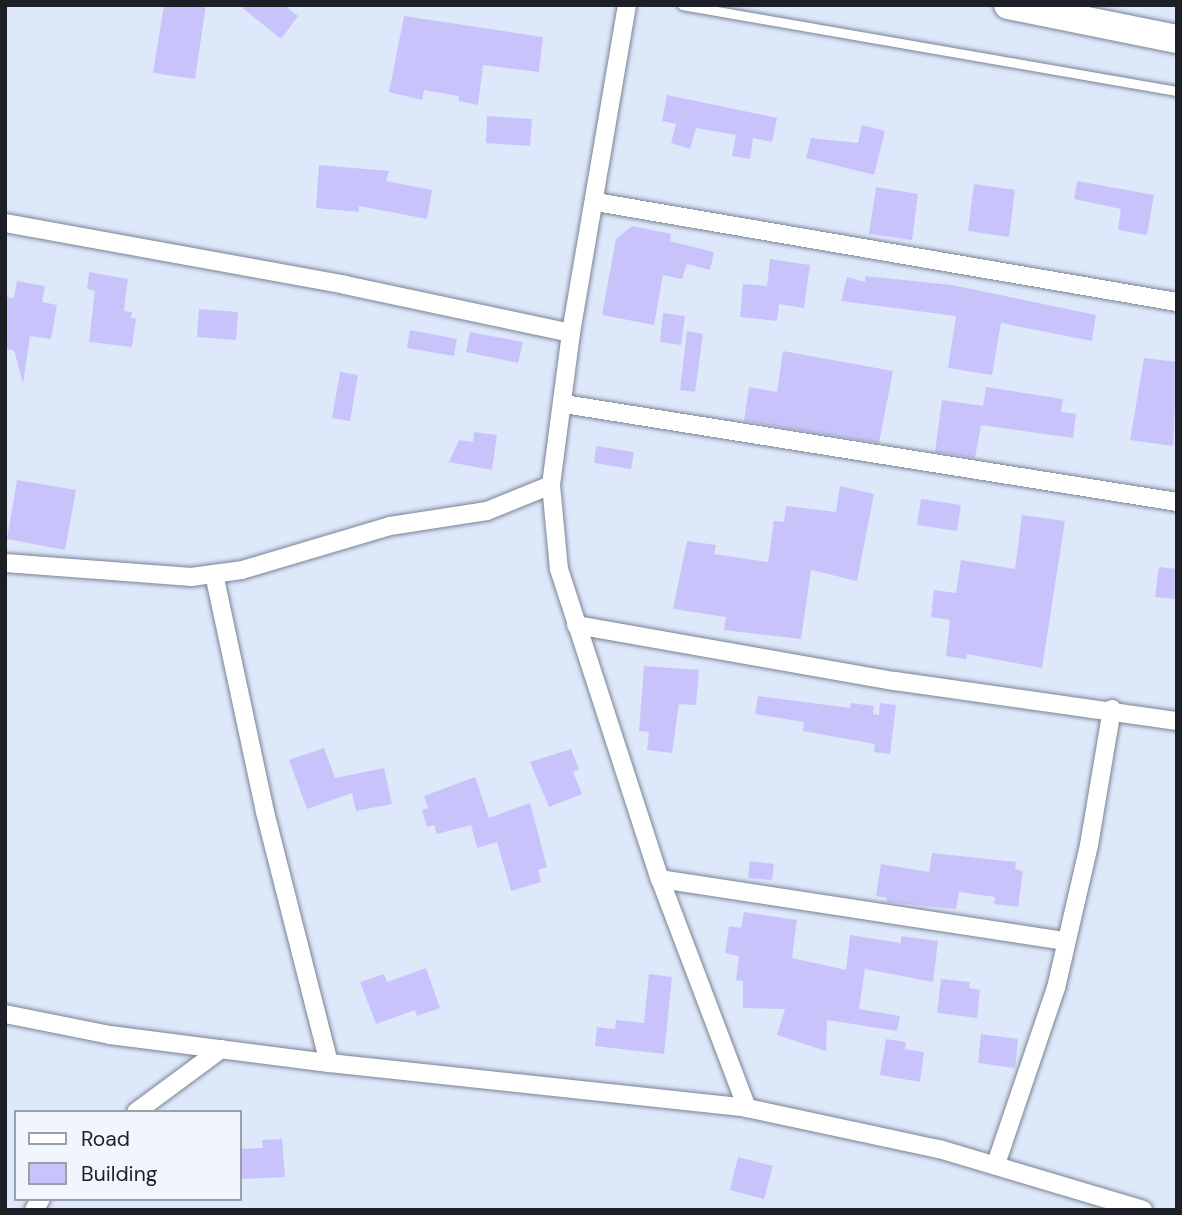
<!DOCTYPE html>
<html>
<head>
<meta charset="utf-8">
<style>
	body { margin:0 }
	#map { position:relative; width:1182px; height:1215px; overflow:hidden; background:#dee8fb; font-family:"DM Sans",sans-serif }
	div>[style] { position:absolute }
	.building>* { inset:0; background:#c8c4fb }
	.roads { filter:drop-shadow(0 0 2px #798394) drop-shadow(0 0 2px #798394) }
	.service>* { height:9px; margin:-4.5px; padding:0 4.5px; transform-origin:4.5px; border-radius:4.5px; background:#fff }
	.minor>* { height:18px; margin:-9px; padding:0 9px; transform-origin:9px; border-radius:9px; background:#fff }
	.trunk>* { height:28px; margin:-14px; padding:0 14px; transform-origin:14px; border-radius:14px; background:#fff }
	span { translate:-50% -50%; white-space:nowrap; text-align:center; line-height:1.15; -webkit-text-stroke:6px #f1f5fd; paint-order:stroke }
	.frame { position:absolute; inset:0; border:7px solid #1c1f26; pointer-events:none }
	.legend { position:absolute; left:14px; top:1110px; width:228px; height:91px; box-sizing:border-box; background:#f1f5fd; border:2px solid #9c9fa7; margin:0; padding:9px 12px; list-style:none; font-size:21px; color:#1c1f26 }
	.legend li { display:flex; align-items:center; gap:14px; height:35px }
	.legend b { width:35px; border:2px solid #9c9fa7 }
</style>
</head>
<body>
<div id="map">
	<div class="building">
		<div style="clip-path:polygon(164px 5px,206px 5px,195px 79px,153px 73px)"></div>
		<div style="clip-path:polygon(239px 5px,284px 5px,298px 16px,281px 39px)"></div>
		<div style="clip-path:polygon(404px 16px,543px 37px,539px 72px,483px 65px,478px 105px,459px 101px,459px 96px,424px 90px,422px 100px,389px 92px)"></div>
		<div style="clip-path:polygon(667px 95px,777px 118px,772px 142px,753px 138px,750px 159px,732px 156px,736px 135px,696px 128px,690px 149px,671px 143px,676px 124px,662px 121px)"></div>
		<div style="clip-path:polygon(487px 116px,532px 119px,530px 146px,486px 143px)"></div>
		<div style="clip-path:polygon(862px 125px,885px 131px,874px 175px,806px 158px,811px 138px,858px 143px)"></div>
		<div style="clip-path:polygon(319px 165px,389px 171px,386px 181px,432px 190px,427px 219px,359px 206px,359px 212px,316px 208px)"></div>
		<div style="clip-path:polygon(1077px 181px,1154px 195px,1147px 235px,1118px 230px,1121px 209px,1074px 199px)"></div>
		<div style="clip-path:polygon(974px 184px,1015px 190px,1009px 237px,968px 231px)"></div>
		<div style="clip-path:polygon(876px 187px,918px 194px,912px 240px,869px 234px)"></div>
		<div style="clip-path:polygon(632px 226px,671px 234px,670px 241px,714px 252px,710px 270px,687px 264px,682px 279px,663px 275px,654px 325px,602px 315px,616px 239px)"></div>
		<div style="clip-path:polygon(770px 259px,810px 265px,804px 308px,779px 304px,777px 321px,740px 317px,743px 284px,767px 286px)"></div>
		<div style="clip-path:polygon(89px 272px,128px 279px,124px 311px,132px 312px,131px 318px,136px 318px,132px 347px,89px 342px,95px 291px,87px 289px)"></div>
		<div style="clip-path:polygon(865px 276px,952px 285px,1096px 315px,1092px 341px,1001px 323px,992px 375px,948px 368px,956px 316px,841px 301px,847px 277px,865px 282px)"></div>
		<div style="clip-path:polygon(17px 281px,45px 286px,42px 302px,57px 305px,51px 339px,30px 336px,23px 384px,14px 350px,5px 349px,5px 297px,14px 298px)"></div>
		<div style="clip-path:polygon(199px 309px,238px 312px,236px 340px,197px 337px)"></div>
		<div style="clip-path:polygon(663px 313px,685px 316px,681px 345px,660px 342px)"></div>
		<div style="clip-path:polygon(410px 330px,457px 339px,454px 356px,407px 348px)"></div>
		<div style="clip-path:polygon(687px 331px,703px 334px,695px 392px,680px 390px)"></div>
		<div style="clip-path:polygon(470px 332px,523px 342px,518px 363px,466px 352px)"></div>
		<div style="clip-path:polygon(783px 351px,893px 371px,879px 443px,744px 421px,749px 387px,777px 392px)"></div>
		<div style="clip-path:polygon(1144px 358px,1177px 362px,1173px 446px,1130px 440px)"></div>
		<div style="clip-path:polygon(340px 372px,358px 375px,350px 421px,332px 418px)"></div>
		<div style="clip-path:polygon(986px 387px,1063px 399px,1061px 412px,1076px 414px,1073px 438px,981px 425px,975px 458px,935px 452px,942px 400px,983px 406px)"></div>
		<div style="clip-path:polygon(474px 432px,497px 435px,492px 470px,449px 462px,459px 440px,473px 442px)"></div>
		<div style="clip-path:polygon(596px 446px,634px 452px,631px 469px,594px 463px)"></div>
		<div style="clip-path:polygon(17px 480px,76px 490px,65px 550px,7px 539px)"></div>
		<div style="clip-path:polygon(840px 486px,874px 494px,857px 581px,811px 570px,801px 639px,724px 630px,726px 617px,673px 609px,687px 541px,716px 545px,714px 554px,768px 562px,774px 521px,784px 522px,786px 506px,836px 512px)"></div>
		<div style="clip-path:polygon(921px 499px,961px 505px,957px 531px,917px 525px)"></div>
		<div style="clip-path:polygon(1022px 515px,1065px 521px,1042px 668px,967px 654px,966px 659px,946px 656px,950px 620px,931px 617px,934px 590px,956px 593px,961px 560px,1015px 569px)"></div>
		<div style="clip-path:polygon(1159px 567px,1177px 569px,1177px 599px,1155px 597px)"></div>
		<div style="clip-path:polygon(644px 666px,699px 670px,696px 705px,679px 704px,672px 753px,647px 750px,649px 732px,639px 731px)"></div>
		<div style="clip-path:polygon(758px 696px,850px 708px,851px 703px,874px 706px,873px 714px,879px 715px,880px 703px,896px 705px,890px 754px,874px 752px,875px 744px,803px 731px,804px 722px,755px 714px)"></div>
		<div style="clip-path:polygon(324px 748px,335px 778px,384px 768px,392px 804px,356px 811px,352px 793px,307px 809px,289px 760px)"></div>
		<div style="clip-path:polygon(571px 749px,579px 769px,573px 772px,582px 794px,549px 807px,530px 762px)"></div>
		<div style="clip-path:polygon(475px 777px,489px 818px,530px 803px,547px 867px,538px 870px,541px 882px,511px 891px,497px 842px,477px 848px,471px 825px,437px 834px,434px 825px,427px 827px,422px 810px,428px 808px,424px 796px)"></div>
		<div style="clip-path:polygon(932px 853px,1016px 862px,1015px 869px,1023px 871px,1018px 907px,994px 904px,995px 897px,959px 892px,956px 909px,886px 902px,887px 898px,876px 896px,881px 864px,929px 872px)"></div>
		<div style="clip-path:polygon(750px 861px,774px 864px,772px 880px,748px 878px)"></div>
		<div style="clip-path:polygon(744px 912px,797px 920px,792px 958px,846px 970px,850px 935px,901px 943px,901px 936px,938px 941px,933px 982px,865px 969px,859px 1009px,900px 1016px,897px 1031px,827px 1020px,826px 1051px,777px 1035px,785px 1009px,743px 1008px,743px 981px,736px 980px,739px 956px,725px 953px,729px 926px,741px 928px)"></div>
		<div style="clip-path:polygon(426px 968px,440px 1008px,417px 1016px,415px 1010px,376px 1024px,360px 982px,384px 974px,387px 982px)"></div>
		<div style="clip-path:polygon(649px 974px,672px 977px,664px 1054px,595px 1046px,597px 1027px,615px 1029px,616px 1020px,644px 1023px)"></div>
		<div style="clip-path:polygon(941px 979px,970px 982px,969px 988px,980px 990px,977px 1018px,937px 1013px)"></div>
		<div style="clip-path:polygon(981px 1034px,1018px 1039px,1015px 1068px,978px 1063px)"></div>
		<div style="clip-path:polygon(886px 1039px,906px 1042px,905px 1049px,924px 1052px,920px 1082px,880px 1075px)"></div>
		<div style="clip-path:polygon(282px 1139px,285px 1177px,241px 1179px,240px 1149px,263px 1148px,262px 1140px)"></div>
		<div style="clip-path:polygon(738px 1157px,773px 1166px,764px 1199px,730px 1190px)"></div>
	</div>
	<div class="roads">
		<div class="service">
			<div style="left:682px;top:5px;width:502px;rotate:9.86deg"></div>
		</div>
		<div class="minor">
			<div style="left:627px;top:5px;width:333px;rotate:99.7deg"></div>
			<div style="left:571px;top:333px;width:153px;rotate:97.5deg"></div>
			<div style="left:551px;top:485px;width:84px;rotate:84.6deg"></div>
			<div style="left:559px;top:569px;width:326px;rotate:72deg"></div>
			<div style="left:660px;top:879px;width:245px;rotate:69.2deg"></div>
			<div style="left:596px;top:202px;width:590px;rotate:9.77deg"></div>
			<div style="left:5px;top:223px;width:346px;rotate:10.3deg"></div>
			<div style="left:345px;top:285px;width:231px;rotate:12deg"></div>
			<div style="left:564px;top:404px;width:621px;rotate:9.08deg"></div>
			<div style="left:5px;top:563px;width:187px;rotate:4.3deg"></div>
			<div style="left:191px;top:577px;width:51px;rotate:-7.8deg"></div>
			<div style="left:242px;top:570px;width:154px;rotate:-16.6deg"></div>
			<div style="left:390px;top:526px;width:98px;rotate:-8.8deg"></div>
			<div style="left:487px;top:511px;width:69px;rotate:-22.1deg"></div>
			<div style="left:214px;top:574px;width:243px;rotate:77.9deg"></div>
			<div style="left:265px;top:812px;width:259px;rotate:75.7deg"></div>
			<div style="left:576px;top:625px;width:324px;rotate:10deg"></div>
			<div style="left:895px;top:681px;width:285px;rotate:8.1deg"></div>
			<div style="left:660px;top:879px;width:411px;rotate:8.7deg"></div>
			<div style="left:5px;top:1014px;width:107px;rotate:11.3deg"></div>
			<div style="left:110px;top:1035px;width:221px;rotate:7.3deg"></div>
			<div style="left:329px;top:1063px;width:420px;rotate:6.1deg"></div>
			<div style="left:747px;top:1108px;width:196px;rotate:12.1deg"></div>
			<div style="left:939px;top:1149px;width:213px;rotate:16.6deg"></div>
			<div style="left:136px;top:1112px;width:106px;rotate:-36.5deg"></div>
			<div style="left:996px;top:1164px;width:186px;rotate:-71.2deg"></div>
			<div style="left:1056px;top:988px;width:147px;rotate:-77deg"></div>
			<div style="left:1089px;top:845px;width:138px;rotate:-80.4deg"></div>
			<div style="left:34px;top:1210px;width:13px;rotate:-58deg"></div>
		</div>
		<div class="trunk">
			<div style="left:1008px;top:5px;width:172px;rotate:11.4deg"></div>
		</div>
	</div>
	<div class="frame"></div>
	<ul class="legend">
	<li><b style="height:9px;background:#fff"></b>Road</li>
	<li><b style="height:19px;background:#c8c4fb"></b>Building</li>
	</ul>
</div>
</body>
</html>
